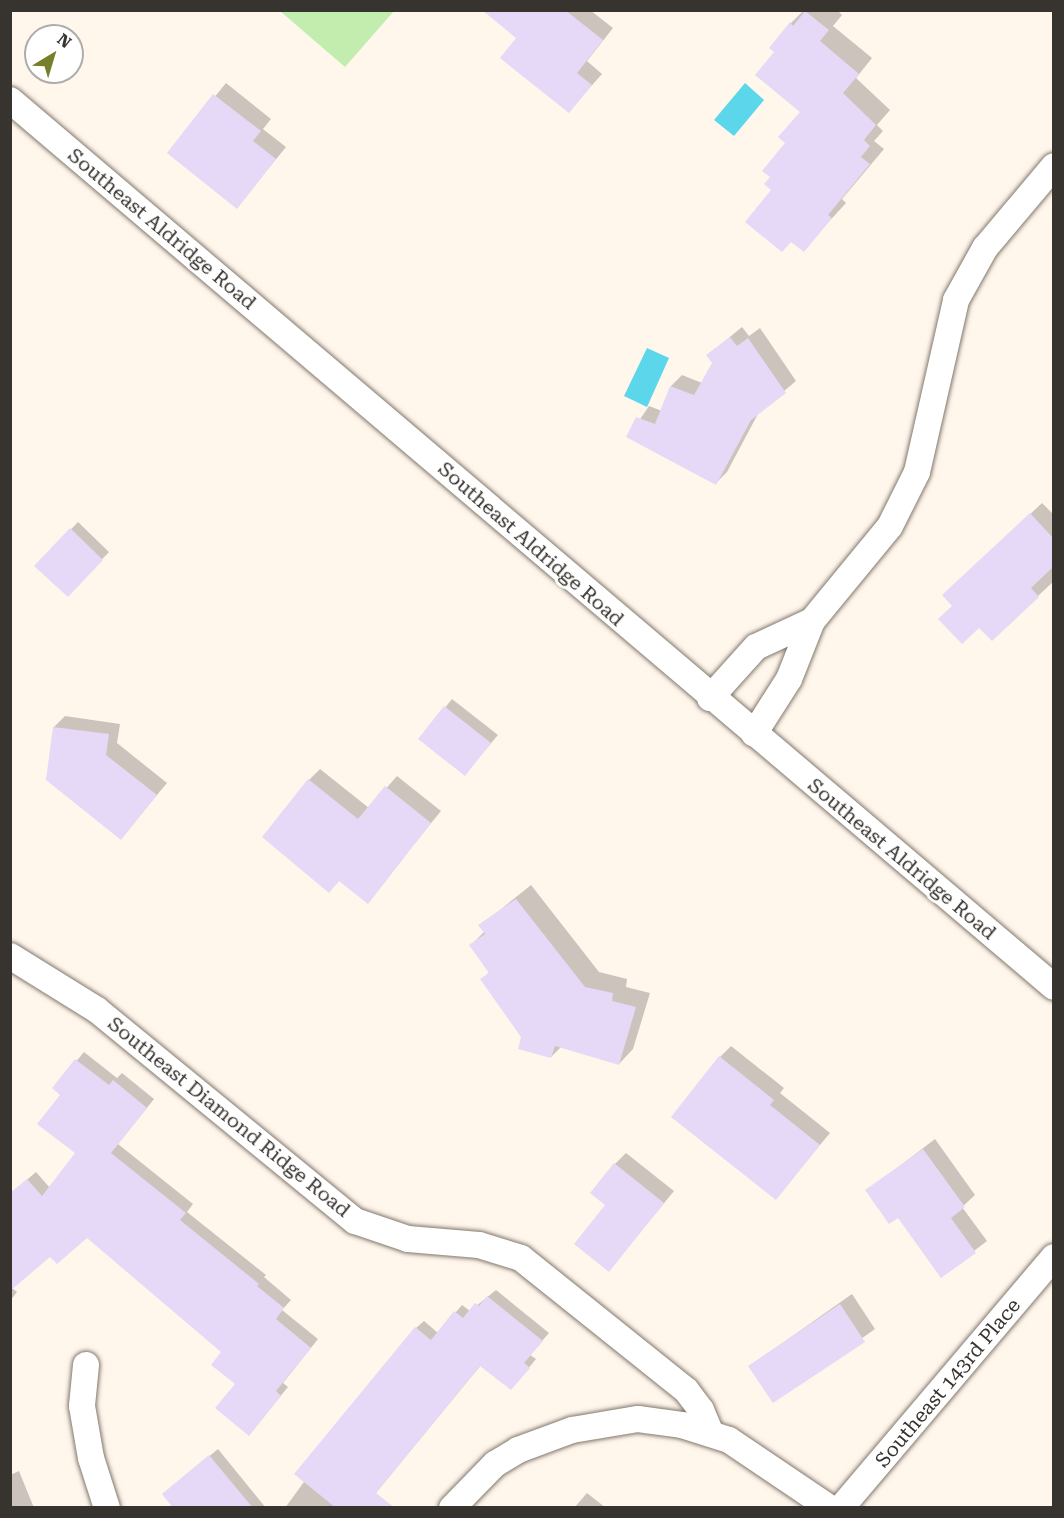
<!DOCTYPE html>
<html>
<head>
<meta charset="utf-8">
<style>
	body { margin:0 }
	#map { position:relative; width:1064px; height:1518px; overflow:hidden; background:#fff6ec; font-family:"Roboto Serif",serif }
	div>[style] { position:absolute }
	.green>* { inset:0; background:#c3edaf }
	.water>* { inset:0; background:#5cd6ea }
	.shadow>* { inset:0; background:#0003 }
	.building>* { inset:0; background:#e6d8f7 }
	.roads { filter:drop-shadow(0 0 2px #82786d) drop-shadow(0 0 2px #82786d) }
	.minor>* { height:26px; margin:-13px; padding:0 13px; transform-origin:13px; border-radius:13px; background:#fff }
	span { translate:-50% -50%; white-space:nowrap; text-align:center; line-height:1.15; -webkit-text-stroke:6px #fff; paint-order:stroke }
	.street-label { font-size:20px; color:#37332e }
	.frame { position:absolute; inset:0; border:12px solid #37332e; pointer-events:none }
	.north { position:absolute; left:24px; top:24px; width:60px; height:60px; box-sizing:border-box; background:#fff; border:2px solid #afadab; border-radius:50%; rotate:38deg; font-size:16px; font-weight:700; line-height:24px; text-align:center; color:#37332e }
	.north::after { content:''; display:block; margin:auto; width:21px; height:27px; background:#777f2a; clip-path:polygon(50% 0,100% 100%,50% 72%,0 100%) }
</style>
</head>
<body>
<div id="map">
	<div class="green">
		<div style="clip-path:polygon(280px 11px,394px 11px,345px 67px)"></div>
	</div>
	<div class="water">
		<div style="clip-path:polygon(745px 83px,764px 100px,734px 136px,714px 120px)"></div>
		<div style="clip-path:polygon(647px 348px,669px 358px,647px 407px,624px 396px)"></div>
	</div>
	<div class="shadow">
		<div style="clip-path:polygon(501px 10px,590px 10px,613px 28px,587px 61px,602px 74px,569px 111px)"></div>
		<div style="clip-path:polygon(804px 10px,837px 10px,842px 15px,833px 26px,872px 58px,856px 78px,890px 110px,877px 125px,883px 131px,874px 141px,884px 149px,842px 199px,846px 203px,803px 250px,774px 190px,772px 177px,802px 111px,776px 52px,791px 23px)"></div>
		<div style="clip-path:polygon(226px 83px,271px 119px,263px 129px,286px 147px,237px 207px,169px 153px)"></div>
		<div style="clip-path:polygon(742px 327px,749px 336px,760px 328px,796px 381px,759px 412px,727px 472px,716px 483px,628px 437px,649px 406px,662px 411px,671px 386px,682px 375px,702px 383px,714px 363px,708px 355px)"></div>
		<div style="clip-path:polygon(1042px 503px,1054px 515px,1054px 581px,992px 639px,956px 584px)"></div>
		<div style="clip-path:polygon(78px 522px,109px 552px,68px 595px,36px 566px)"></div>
		<div style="clip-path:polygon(452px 699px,498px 735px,465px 774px,420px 739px)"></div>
		<div style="clip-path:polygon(65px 716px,120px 724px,117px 743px,167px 783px,121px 838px,54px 727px)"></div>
		<div style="clip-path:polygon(320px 769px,369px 808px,397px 776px,441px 811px,367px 902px,340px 880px,329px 891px,309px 780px)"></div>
		<div style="clip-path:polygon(531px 885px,599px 972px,627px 979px,626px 987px,650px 993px,633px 1049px,619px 1064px,561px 1047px,551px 1057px,523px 1037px,482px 980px,490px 971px,471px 945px,485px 931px,480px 926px)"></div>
		<div style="clip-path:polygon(731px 1046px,784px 1088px,780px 1093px,830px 1133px,776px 1198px,720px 1057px)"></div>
		<div style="clip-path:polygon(84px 1052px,117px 1078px,122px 1073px,154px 1099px,118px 1144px,193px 1204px,187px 1212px,266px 1275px,264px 1277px,291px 1300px,282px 1310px,318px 1339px,283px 1383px,288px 1387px,249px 1434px,237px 1383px,223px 1352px,87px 1236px,50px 1255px,12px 1288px,17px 1292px,10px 1301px,10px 1194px,36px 1172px,50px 1188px,77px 1153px,62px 1095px,54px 1088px)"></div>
		<div style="clip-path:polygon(935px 1139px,975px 1195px,962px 1207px,987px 1241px,941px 1276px,898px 1216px,867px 1191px)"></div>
		<div style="clip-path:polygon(626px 1153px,674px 1191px,609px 1270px,607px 1205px,615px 1164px)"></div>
		<div style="clip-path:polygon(496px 1290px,549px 1333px,530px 1355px,536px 1359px,518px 1381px,481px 1365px,370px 1500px,337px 1508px,285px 1508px,416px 1328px,424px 1321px,438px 1333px,462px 1305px,470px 1311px)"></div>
		<div style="clip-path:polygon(852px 1294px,875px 1329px,773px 1401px,750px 1366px)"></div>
		<div style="clip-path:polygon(218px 1449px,266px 1508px,175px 1508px,172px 1487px)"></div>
		<div style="clip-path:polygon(19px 1471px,34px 1508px,10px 1508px,10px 1475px)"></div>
		<div style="clip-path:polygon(587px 1493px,606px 1508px,574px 1508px)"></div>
	</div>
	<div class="building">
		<div style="clip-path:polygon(482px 10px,565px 10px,603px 40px,577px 73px,592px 85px,569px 113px,500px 58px,516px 38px)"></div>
		<div style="clip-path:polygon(805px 11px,829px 30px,820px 41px,859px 74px,843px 93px,876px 125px,864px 140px,870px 146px,861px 157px,870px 164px,828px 215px,832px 218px,804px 252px,791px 242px,782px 252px,745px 222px,771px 190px,764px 184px,770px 177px,762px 171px,785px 143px,778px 137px,800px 112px,755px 75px,774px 52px,769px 48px,790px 22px,793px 26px)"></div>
		<div style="clip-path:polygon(213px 94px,261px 131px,253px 141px,276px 159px,237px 209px,167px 153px)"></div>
		<div style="clip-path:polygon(730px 337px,737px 346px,748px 338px,786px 393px,751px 420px,716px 485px,626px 437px,636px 417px,655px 424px,670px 386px,694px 395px,712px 363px,706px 355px)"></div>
		<div style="clip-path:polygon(1030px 513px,1053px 538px,1053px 567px,1031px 588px,1039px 597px,992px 641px,979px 628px,962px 644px,938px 619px,952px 606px,942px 595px)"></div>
		<div style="clip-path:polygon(70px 528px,103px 560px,68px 597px,34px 566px)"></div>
		<div style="clip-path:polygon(444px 706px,491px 743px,465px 776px,418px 739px)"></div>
		<div style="clip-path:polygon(53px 727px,109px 734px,106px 755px,157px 795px,121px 840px,46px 780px)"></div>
		<div style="clip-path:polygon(308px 779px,358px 819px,385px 786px,431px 823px,368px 904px,339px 881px,329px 893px,262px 837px)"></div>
		<div style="clip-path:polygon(516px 899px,585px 987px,613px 993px,612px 1001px,636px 1007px,619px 1065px,555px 1046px,551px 1058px,518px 1049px,521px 1037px,480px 979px,489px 973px,469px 945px,485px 934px,478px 925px)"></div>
		<div style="clip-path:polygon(719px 1056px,774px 1100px,770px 1105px,820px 1145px,776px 1200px,671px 1117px)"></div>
		<div style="clip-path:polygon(75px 1059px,109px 1085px,113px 1080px,147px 1108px,111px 1153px,186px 1213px,180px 1220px,259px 1284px,257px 1286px,284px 1308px,276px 1319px,311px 1348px,276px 1391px,281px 1396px,249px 1436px,215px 1408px,235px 1384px,211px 1365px,221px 1352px,87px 1238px,57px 1264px,50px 1257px,10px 1291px,10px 1193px,27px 1179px,42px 1196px,75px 1153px,37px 1124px,60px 1095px,52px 1088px)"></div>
		<div style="clip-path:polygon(923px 1149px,965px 1207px,951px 1218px,976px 1253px,941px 1278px,898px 1218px,889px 1224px,865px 1190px)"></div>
		<div style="clip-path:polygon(614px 1163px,664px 1203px,609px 1272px,574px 1244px,605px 1205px,590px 1193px)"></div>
		<div style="clip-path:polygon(487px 1296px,543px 1341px,524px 1363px,530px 1368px,511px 1390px,480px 1366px,376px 1493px,395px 1508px,336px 1508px,294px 1474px,415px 1327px,431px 1340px,454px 1311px,463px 1318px,475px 1303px,479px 1306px)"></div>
		<div style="clip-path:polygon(840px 1304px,865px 1342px,773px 1403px,748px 1366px)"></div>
		<div style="clip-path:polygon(209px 1455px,253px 1508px,173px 1508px,162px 1494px)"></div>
	</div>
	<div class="roads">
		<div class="minor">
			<div style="left:10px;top:100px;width:1370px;rotate:40.35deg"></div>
			<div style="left:812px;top:621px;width:123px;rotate:-50.6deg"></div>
			<div style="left:890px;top:526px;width:60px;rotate:-63.4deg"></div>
			<div style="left:917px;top:472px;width:176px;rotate:-77.2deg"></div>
			<div style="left:956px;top:300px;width:60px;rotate:-60.9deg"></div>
			<div style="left:985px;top:248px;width:107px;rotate:-49.9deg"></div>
			<div style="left:710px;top:698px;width:69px;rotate:-48deg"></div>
			<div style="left:756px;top:647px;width:62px;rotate:-24.9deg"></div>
			<div style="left:812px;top:621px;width:62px;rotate:111.6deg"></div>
			<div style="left:789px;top:679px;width:65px;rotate:122.5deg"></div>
			<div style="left:10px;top:956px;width:102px;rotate:31.8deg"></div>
			<div style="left:97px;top:1010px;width:333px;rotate:39.3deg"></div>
			<div style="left:355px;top:1221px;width:56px;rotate:18.8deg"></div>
			<div style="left:408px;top:1239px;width:71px;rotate:4.8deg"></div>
			<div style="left:479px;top:1245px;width:44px;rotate:17.2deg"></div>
			<div style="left:521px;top:1258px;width:211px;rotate:38.7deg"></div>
			<div style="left:686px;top:1390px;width:25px;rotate:53deg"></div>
			<div style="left:701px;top:1410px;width:25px;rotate:67deg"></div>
			<div style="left:86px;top:1365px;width:41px;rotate:95.6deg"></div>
			<div style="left:82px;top:1406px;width:53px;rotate:80.2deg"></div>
			<div style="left:91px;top:1458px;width:52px;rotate:72.3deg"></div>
			<div style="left:452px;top:1508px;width:62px;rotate:-45.7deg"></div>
			<div style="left:495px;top:1464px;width:27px;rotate:-31deg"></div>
			<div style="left:518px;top:1450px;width:58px;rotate:-20.3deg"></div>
			<div style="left:572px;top:1430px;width:67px;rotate:-9.5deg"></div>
			<div style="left:638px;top:1419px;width:44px;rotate:7.8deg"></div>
			<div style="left:682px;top:1425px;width:49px;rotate:17.7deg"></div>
			<div style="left:729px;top:1440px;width:122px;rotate:34deg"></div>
			<div style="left:841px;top:1508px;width:329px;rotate:-49.7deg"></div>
		</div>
	</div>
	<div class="street-label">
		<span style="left:162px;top:229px;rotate:40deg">Southeast Aldridge Road</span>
		<span style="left:531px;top:544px;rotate:41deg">Southeast Aldridge Road</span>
		<span style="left:902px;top:859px;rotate:40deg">Southeast Aldridge Road</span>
		<span style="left:229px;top:1117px;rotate:39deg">Southeast Diamond Ridge Road</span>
		<span style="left:948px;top:1383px;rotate:-50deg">Southeast 143rd Place</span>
	</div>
	<div class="frame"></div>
	<div class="north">N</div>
</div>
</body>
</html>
